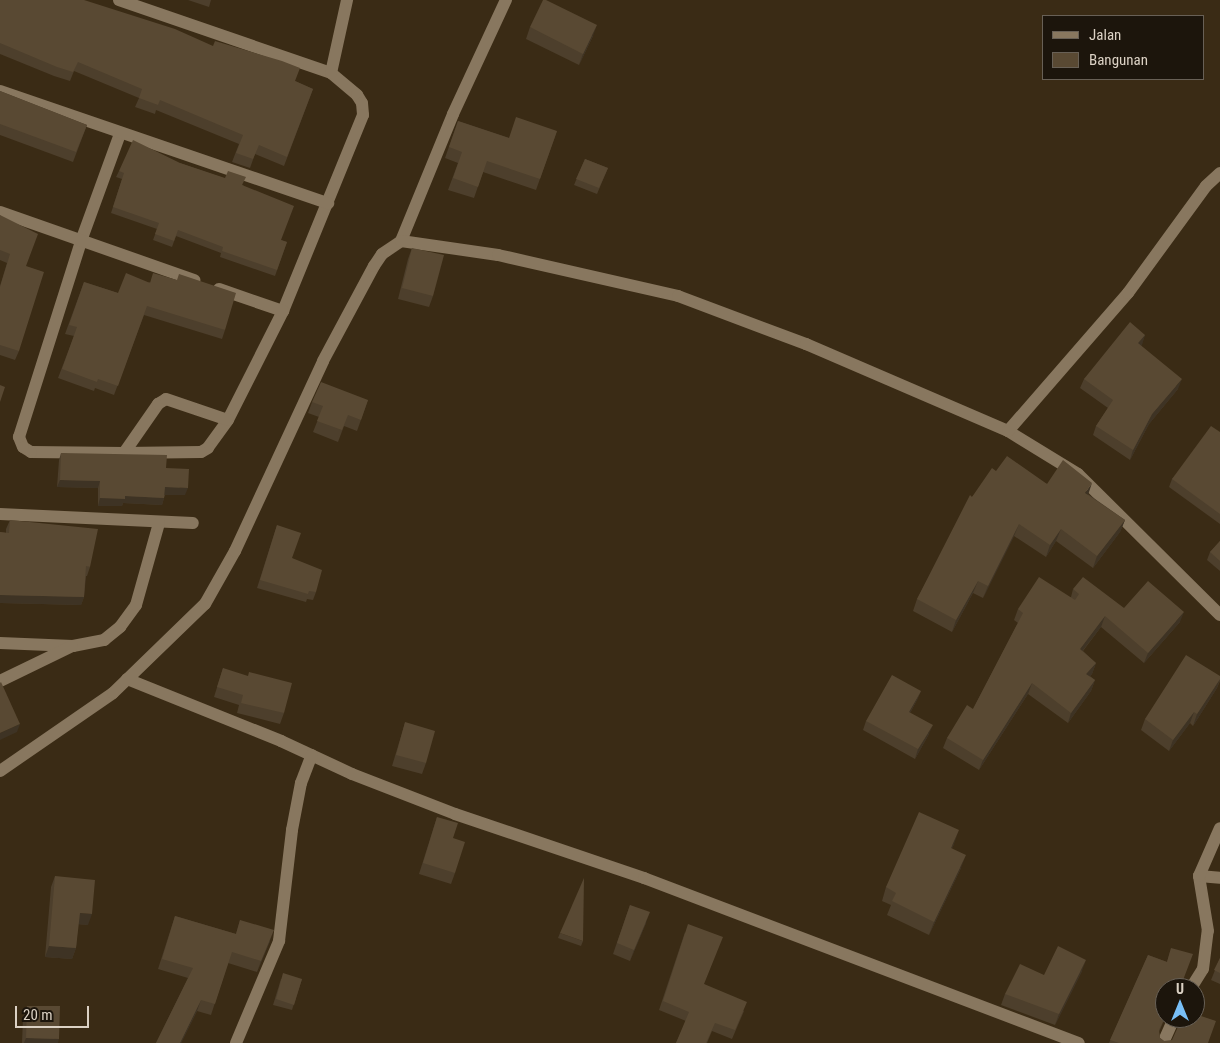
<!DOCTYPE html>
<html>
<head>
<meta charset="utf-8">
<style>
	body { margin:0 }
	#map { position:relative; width:1220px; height:1043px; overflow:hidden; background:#3a2b15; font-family:"Roboto Condensed",sans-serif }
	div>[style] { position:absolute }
	.street>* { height:12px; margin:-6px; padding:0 6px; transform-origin:6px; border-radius:6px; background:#88775f }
	.wall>* { inset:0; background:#4d3f2c }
	.shaded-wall>* { inset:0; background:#3e3324 }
	.building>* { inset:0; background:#594933 }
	span { translate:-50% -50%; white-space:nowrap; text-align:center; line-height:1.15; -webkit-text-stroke:4px #1c150c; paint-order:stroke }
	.legend { position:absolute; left:1042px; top:15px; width:162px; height:65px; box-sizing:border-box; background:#1c150c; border:1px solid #686056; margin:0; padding:6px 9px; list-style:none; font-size:15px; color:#dbd1c4 }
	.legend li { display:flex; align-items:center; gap:10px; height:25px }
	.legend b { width:25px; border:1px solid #686056 }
	.north { position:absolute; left:1155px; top:978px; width:50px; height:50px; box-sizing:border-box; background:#1c150c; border:1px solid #686056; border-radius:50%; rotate:0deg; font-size:14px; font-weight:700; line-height:20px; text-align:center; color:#dbd1c4 }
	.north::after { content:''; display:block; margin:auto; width:18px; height:22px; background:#78bff7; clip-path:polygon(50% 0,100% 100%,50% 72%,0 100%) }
	.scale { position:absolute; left:15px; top:1006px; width:74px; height:22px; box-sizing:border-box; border:2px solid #dbd1c4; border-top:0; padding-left:6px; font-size:15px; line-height:18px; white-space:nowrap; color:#dbd1c4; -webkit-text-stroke:4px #1c150c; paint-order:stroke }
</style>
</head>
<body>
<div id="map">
	<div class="street">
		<div style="left:119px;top:0;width:224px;rotate:19deg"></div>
		<div style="left:331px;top:73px;width:34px;rotate:40deg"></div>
		<div style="left:357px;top:95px;width:9px;rotate:58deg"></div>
		<div style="left:362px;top:103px;width:12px;rotate:85deg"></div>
		<div style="left:363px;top:115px;width:212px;rotate:112.2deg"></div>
		<div style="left:283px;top:311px;width:122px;rotate:116.8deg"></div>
		<div style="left:228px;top:420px;width:34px;rotate:126deg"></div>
		<div style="left:208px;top:448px;width:8px;rotate:150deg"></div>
		<div style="left:201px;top:452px;width:77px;rotate:179.3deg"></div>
		<div style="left:124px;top:453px;width:93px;rotate:-179.4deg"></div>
		<div style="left:31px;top:452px;width:9px;rotate:-148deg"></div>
		<div style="left:23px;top:447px;width:11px;rotate:-112deg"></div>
		<div style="left:19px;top:437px;width:206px;rotate:-72.4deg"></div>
		<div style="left:81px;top:241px;width:114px;rotate:-70deg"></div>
		<div style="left:331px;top:73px;width:75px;rotate:-77.6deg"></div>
		<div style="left:0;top:91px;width:347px;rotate:18.9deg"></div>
		<div style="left:0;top:212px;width:206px;rotate:19.3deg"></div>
		<div style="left:401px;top:241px;width:137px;rotate:-67.7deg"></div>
		<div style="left:453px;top:114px;width:126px;rotate:-65.1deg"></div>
		<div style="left:219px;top:289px;width:68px;rotate:19deg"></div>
		<div style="left:1008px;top:431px;width:82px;rotate:31.6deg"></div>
		<div style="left:1078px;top:474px;width:200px;rotate:44.8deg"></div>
		<div style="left:124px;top:453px;width:60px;rotate:-55.2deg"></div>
		<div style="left:158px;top:404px;width:9px;rotate:-32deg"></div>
		<div style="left:166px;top:399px;width:65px;rotate:18.7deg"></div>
		<div style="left:0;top:514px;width:193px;rotate:2.7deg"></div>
		<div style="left:0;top:643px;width:73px;rotate:2.4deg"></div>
		<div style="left:73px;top:646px;width:32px;rotate:-11deg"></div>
		<div style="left:104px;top:640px;width:21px;rotate:-39deg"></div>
		<div style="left:120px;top:627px;width:27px;rotate:-54deg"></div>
		<div style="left:136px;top:605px;width:85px;rotate:-74.3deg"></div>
		<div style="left:127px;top:679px;width:166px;rotate:21.9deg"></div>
		<div style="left:281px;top:741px;width:78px;rotate:24.9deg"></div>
		<div style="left:352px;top:774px;width:110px;rotate:21.2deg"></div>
		<div style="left:455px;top:814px;width:200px;rotate:18.7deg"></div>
		<div style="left:644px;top:878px;width:465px;rotate:20.8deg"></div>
		<div style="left:0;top:681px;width:80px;rotate:-25.9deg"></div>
		<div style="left:0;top:771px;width:137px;rotate:-34.6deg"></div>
		<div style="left:113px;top:693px;width:128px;rotate:-44.1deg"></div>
		<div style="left:205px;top:604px;width:61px;rotate:-60.5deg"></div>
		<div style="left:235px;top:551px;width:209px;rotate:-65.1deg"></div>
		<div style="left:323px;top:361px;width:108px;rotate:-61.8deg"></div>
		<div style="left:374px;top:266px;width:14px;rotate:-56deg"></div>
		<div style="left:382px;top:254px;width:23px;rotate:-34deg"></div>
		<div style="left:401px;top:241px;width:98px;rotate:8.2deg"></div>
		<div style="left:498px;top:255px;width:185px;rotate:12.8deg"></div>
		<div style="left:678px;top:296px;width:137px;rotate:20.6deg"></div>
		<div style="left:806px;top:344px;width:220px;rotate:23.3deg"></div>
		<div style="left:1008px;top:431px;width:183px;rotate:-49deg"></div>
		<div style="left:1128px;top:293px;width:132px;rotate:-53.9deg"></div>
		<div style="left:1206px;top:186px;width:19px;rotate:-43deg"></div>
		<div style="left:1199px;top:876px;width:21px;rotate:5deg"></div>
		<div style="left:1191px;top:988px;width:22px;rotate:-58deg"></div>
		<div style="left:1203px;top:969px;width:38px;rotate:-83deg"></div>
		<div style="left:1208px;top:931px;width:56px;rotate:-99.3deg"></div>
		<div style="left:1199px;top:876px;width:52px;rotate:-66.4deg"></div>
		<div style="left:236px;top:1043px;width:111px;rotate:-67.1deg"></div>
		<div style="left:279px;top:941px;width:112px;rotate:-83.3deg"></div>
		<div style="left:292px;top:830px;width:48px;rotate:-79.2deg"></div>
		<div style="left:301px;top:783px;width:30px;rotate:-69deg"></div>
		<div style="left:1163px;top:1043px;width:27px;rotate:-66deg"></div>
	</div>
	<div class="wall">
		<div style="clip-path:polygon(0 0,295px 81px,313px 89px,284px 166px,255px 154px,250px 168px,232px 162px,239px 144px,156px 110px,155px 114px,135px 107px,139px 98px,74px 71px,70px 81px,54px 76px,0 54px)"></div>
		<div style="clip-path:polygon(188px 0,211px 0,209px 7px)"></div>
		<div style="clip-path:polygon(530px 27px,593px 36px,579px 65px,526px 39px)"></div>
		<div style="clip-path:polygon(0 91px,87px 125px,73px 162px,0 135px)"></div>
		<div style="clip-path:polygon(458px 121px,509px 138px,557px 131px,536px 190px,483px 172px,474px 198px,448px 190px,458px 163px,445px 158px)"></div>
		<div style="clip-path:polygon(585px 159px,608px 168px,597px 194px,574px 185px)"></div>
		<div style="clip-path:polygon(180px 163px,243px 185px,281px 240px,287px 242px,275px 276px,220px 257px,221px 253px,176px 236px,172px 247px,153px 240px,157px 229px,111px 213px,122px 179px,116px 177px,119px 171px)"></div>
		<div style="clip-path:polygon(0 215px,26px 266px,19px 351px,15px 360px,0 355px,0 286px,7px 263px,0 260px)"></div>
		<div style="clip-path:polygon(412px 248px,433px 296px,429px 307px,398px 299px,408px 259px)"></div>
		<div style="clip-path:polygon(84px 282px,118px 293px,150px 282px,225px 330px,222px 339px,144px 315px,114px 395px,95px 388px,94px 391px,58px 378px,74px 336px,65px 334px)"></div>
		<div style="clip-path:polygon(1145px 335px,1141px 346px,1178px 389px,1149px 424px,1130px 460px,1093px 435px,1096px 426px,1108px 408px,1080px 388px,1084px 379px)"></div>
		<div style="clip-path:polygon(368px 400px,357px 431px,344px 426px,338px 442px,313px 432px,319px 417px,308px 413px,312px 402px)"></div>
		<div style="clip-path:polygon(1220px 432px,1220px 524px,1169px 487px,1172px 479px)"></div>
		<div style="clip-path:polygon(61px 453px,166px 468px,185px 495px,165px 495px,164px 498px,162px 505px,123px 503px,122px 506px,98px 506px,98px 488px,57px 487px,59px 460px)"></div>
		<div style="clip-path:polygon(996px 471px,1088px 494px,1125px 520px,1120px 532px,1093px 568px,1056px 541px,1046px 557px,1014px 536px,983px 598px,973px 593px,952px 632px,913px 611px,917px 599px,972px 497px)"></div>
		<div style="clip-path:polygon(10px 520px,90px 567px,87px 576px,86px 576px,84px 597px,81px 605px,0 603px,0 532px,6px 533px,6px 529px)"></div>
		<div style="clip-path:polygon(277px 525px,292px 558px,316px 592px,313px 600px,307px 599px,306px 602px,257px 588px)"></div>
		<div style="clip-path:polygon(1220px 541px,1220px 571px,1207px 560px,1210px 552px)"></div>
		<div style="clip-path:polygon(1073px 589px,1124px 608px,1180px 622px,1144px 663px,1101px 627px,1083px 651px,1096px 663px,1092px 674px,1090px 676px,1095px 680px,1091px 691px,1068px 723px,1028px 694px,979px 770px,943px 748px,947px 738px,973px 709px,1018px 623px,1014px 620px,1018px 609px,1071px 597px)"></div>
		<div style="clip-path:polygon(223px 668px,284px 713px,280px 724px,237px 713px,239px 705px,214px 697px)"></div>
		<div style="clip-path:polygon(1220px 676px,1220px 681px,1217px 688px,1193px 726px,1190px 723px,1169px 751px,1141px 730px,1145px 719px)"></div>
		<div style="clip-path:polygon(921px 691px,917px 700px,910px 713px,929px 734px,915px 759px,863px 730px,866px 721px)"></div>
		<div style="clip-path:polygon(405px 723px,426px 763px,422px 774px,392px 766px)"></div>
		<div style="clip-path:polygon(437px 817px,453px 838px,455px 873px,451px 884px,419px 874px)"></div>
		<div style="clip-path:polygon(954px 844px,952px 848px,961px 868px,929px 935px,887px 915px,891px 905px,882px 901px,886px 887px)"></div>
		<div style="clip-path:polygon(55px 876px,88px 925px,78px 924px,76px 948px,72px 959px,45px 957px,51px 887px)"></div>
		<div style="clip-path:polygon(630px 905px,646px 923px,630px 961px,613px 954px)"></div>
		<div style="clip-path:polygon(175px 916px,236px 934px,240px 920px,270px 941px,257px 972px,228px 963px,211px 1015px,197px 1011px,181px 1043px,156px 1043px,188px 978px,158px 969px)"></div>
		<div style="clip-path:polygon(685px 932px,704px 984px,744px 1011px,732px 1039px,712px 1031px,707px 1043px,676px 1043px,686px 1021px,659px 1010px)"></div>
		<div style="clip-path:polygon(560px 933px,583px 941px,581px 946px,558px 938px)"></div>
		<div style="clip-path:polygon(1171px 948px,1165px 988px,1165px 1018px,1159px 1032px,1160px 1038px,1164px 1041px,1208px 1043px,1109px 1043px,1148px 955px,1167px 962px)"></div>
		<div style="clip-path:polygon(1220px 958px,1220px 984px,1211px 980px)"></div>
		<div style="clip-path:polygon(1082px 971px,1055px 1025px,1001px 1005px,1005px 994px,1044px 975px)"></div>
		<div style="clip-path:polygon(281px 979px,302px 979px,292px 1010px,273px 1005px)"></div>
		<div style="clip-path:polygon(27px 1006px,58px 1043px,22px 1043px,23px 1017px)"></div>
	</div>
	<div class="shaded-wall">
		<div style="clip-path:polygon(597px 25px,593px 36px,579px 65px,583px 54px)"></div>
		<div style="clip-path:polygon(1145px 335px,1142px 345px,1135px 353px,1138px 343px)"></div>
		<div style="clip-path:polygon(1182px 379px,1178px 389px,1149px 424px,1130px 460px,1133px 450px,1152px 414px)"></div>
		<div style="clip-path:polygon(60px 480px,100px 481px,98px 488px,57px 487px)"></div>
		<div style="clip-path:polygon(1092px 483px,1088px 495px,1085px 493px)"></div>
		<div style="clip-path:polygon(165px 487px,188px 488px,185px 495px,163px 495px)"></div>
		<div style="clip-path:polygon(125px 496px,164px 498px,162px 505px,123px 503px,122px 506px,98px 506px,100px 498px)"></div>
		<div style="clip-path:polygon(1125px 520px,1120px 532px,1093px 568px,1097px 556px)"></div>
		<div style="clip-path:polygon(1019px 524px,1014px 536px,983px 598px,988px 586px)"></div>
		<div style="clip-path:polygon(1061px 529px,1056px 541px,1046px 557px,1050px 545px)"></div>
		<div style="clip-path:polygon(978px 581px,973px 593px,952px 632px,956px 620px)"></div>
		<div style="clip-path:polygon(0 595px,84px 597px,81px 605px,0 603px)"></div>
		<div style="clip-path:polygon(1184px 612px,1180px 622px,1144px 663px,1148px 653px)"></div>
		<div style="clip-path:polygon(1105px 616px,1101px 627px,1076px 659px,1080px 649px)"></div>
		<div style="clip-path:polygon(1096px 663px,1092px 674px,1083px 684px,1086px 674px)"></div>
		<div style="clip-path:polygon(1220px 679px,1217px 688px,1193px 726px,1197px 714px)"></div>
		<div style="clip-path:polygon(1095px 680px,1091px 691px,1068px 723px,1071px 713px)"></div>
		<div style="clip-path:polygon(1032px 683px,1028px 694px,979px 770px,983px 760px)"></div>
		<div style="clip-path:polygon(921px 691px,917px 700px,905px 722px,909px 712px)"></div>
		<div style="clip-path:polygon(1194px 712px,1190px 723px,1169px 751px,1173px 740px)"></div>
		<div style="clip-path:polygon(20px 724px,17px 732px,0 740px,0 733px)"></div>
		<div style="clip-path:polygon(933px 725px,929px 734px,915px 759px,918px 749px)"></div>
		<div style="clip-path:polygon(959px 830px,954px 844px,946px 861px,951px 848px)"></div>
		<div style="clip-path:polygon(966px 855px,961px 868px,929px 935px,934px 922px)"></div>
		<div style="clip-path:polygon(650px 912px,646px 923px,630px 961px,634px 950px)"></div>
		<div style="clip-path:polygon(80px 913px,92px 914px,88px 925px,75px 924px)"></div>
		<div style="clip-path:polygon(274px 930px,270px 941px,257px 972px,261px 961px)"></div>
		<div style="clip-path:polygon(49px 946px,76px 948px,72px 959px,45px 957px)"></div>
		<div style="clip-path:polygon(1086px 960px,1082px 971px,1055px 1025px,1059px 1014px)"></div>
		<div style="clip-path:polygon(201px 1000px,197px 1011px,181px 1043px,180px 1043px)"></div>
		<div style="clip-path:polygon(26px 1038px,59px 1039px,58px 1043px,24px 1043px)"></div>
	</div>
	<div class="building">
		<div style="clip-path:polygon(0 0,84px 0,175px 29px,213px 46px,215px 41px,282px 61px,300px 68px,295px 81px,313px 89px,287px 157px,259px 145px,253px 159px,236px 153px,243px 135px,160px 100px,158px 105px,139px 98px,142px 89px,78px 62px,73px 72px,57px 67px,0 43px)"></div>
		<div style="clip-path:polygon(543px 0,546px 0,597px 25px,583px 54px,530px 27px)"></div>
		<div style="clip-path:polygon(0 91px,87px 125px,76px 152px,0 124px)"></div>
		<div style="clip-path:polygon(516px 117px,557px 131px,540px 179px,487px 161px,478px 187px,453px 178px,462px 152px,449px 147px,458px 121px,509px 138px)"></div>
		<div style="clip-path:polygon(133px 140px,180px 163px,225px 178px,228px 171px,246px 177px,242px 185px,294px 206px,281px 240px,287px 242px,277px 270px,222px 251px,223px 247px,178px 230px,174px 241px,155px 234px,159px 223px,113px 207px,124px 173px,119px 171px)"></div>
		<div style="clip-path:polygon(585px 159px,608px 168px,599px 188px,576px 179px)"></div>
		<div style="clip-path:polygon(0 215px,38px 234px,26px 266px,44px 272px,19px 351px,0 345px,0 287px,10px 254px,0 250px)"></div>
		<div style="clip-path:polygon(412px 248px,444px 255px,433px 296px,402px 288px)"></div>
		<div style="clip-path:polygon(126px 273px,150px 283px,153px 273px,177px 280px,179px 274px,236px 293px,225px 330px,147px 306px,118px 386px,98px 379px,97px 382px,62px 369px,77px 327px,69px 325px,84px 282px,118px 293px)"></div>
		<div style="clip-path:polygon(1130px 322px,1145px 335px,1138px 343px,1182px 379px,1152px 414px,1133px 450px,1096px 426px,1113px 400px,1084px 379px)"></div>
		<div style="clip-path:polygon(321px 382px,368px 400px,361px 420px,348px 415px,342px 430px,317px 421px,323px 406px,312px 402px)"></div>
		<div style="clip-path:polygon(0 385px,5px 387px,0 402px)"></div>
		<div style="clip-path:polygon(1211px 426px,1220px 432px,1220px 514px,1172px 479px)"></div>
		<div style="clip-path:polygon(61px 453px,167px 455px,166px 468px,189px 469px,188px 488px,165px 487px,164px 498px,125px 496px,125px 499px,100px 498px,100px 481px,60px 480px)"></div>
		<div style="clip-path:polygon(1007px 456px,1047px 484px,1063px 460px,1092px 483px,1085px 493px,1125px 520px,1097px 556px,1061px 529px,1050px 545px,1019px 524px,988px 586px,978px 581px,956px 620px,917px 599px,970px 495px,972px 497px,992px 468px,996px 471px)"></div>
		<div style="clip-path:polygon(10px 520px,98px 529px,90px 567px,86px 566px,84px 597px,0 595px,0 532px,9px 533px)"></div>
		<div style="clip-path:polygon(277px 525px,301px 533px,292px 558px,322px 570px,316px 592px,309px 591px,308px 594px,260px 580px)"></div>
		<div style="clip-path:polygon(1220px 541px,1220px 561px,1210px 552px)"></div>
		<div style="clip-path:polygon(1039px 577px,1075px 600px,1079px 594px,1073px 589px,1083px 577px,1124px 608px,1148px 581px,1184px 612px,1148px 653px,1105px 616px,1080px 649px,1096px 663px,1086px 674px,1095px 680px,1071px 713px,1032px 683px,983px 760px,947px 738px,967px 705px,973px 709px,1023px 613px,1018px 609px)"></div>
		<div style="clip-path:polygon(1186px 655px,1220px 676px,1220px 679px,1197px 714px,1194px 712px,1173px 740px,1145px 719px)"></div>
		<div style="clip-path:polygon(223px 668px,248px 676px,249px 672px,292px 683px,284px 713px,241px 703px,243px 695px,217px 687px)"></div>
		<div style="clip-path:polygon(892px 675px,921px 691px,909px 712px,933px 725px,918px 749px,866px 721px)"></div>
		<div style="clip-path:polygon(1px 682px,20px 724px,0 733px,0 683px)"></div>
		<div style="clip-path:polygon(405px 722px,435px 731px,426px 763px,396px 755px)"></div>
		<div style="clip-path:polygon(919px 812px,959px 830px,951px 848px,966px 855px,934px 922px,892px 901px,896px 893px,886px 887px)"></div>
		<div style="clip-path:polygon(437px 817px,458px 823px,453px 838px,465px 842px,455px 873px,423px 863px)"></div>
		<div style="clip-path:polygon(55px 876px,95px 880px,92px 914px,80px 913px,76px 948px,49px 946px)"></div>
		<div style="clip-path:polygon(584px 878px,583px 941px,560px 933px)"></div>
		<div style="clip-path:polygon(630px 905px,650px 912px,634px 950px,617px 943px)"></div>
		<div style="clip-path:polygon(175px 916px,236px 934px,240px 920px,274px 930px,261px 961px,232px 952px,215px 1004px,201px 1000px,180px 1043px,156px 1043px,193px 968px,162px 959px)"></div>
		<div style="clip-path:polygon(688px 924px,723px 937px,704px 984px,747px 1002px,735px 1030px,715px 1023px,706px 1043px,676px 1043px,689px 1012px,663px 1001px)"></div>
		<div style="clip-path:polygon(1058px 946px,1086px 960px,1059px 1014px,1005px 994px,1020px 964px,1044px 975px)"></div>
		<div style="clip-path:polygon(1171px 948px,1193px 954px,1180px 988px,1165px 988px,1165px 1017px,1159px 1030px,1160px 1038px,1164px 1041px,1172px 1040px,1182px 1018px,1195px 1018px,1195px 1014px,1216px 1021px,1208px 1043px,1119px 1043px,1110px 1040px,1148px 955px,1167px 962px)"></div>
		<div style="clip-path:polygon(1220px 958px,1220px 973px,1214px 970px)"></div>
		<div style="clip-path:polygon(283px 973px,302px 979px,294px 1005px,276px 999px)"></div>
		<div style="clip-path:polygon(27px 1006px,60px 1006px,59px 1039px,26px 1038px)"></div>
	</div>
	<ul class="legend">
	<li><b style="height:6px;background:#88775f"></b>Jalan</li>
	<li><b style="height:14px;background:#594933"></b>Bangunan</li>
	</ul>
	<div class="north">U</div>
	<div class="scale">20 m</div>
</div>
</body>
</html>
